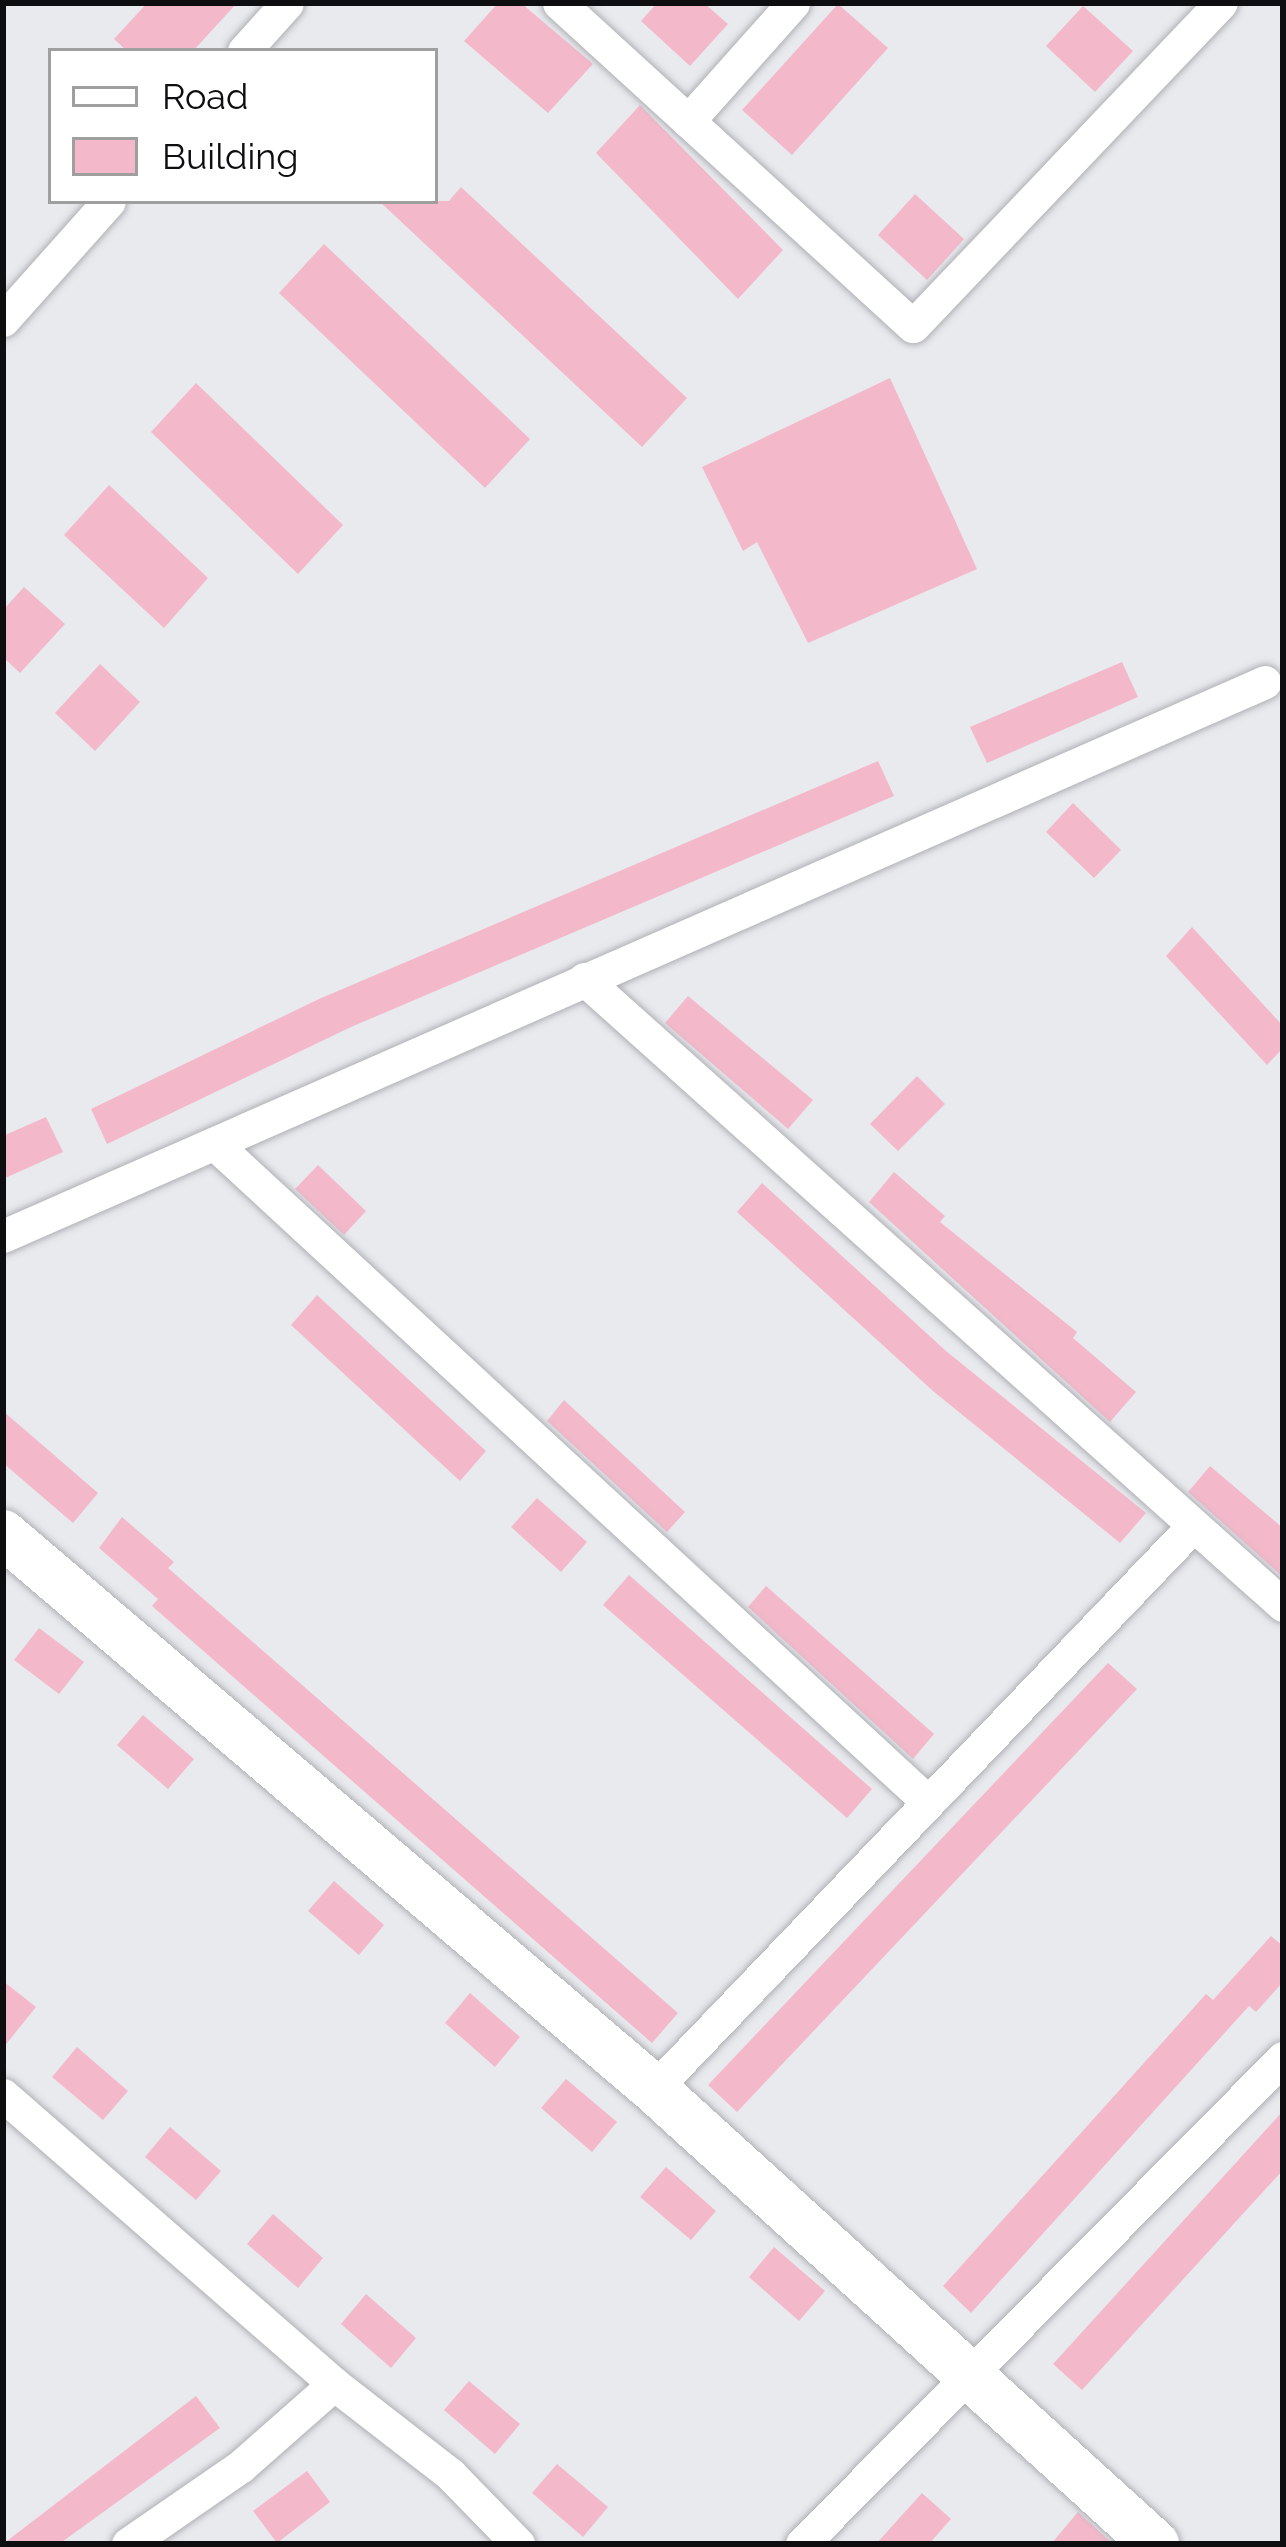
<!DOCTYPE html>
<html>
<head>
<meta charset="utf-8">
<style>
	body { margin:0 }
	#map { position:relative; width:1286px; height:2547px; overflow:hidden; background:#e8eaee; font-family:Raleway,sans-serif }
	div>[style] { position:absolute }
	.building>* { inset:0; background:#f3b9cb }
	.roads { filter:drop-shadow(0 0 3px #b0b1b5) drop-shadow(0 0 3px #b0b1b5) }
	.street>* { height:33px; margin:-16.5px; padding:0 16.5px; transform-origin:16.5px; border-radius:16.5px; background:#fff }
	.secondary>* { height:48px; margin:-24px; padding:0 24px; transform-origin:24px; border-radius:24px; background:#fff }
	span { translate:-50% -50%; white-space:nowrap; text-align:center; line-height:1.15; -webkit-text-stroke:9px #fff; paint-order:stroke }
	.frame { position:absolute; inset:0; border:6px solid #0e0e10; pointer-events:none }
	.legend { position:absolute; left:48px; top:48px; width:390px; height:156px; box-sizing:border-box; background:#fff; border:3px solid #9f9f9f; margin:0; padding:15px 21px; list-style:none; font-size:36px; color:#0e0e10 }
	.legend li { display:flex; align-items:center; gap:24px; height:60px }
	.legend b { width:60px; border:3px solid #9f9f9f }
</style>
</head>
<body>
<div id="map">
	<div class="building">
		<div style="clip-path:polygon(147px 3px,237px 3px,193px 51px,127px 51px,114px 39px)"></div>
		<div style="clip-path:polygon(498px 3px,521px 3px,593px 64px,548px 113px,464px 41px)"></div>
		<div style="clip-path:polygon(657px 3px,704px 3px,728px 24px,690px 66px,641px 21px)"></div>
		<div style="clip-path:polygon(838px 4px,888px 48px,792px 155px,742px 110px)"></div>
		<div style="clip-path:polygon(1083px 6px,1133px 51px,1095px 92px,1046px 46px)"></div>
		<div style="clip-path:polygon(640px 105px,783px 250px,738px 299px,596px 153px)"></div>
		<div style="clip-path:polygon(461px 187px,687px 398px,642px 447px,379px 201px,449px 201px)"></div>
		<div style="clip-path:polygon(915px 194px,964px 239px,927px 280px,878px 235px)"></div>
		<div style="clip-path:polygon(324px 244px,530px 439px,485px 488px,279px 293px)"></div>
		<div style="clip-path:polygon(890px 378px,977px 569px,808px 643px,757px 542px,743px 551px,702px 467px)"></div>
		<div style="clip-path:polygon(196px 383px,343px 525px,298px 574px,151px 432px)"></div>
		<div style="clip-path:polygon(109px 485px,208px 578px,164px 628px,64px 535px)"></div>
		<div style="clip-path:polygon(24px 587px,65px 624px,20px 673px,3px 657px,3px 610px)"></div>
		<div style="clip-path:polygon(1122px 662px,1138px 697px,987px 763px,970px 727px)"></div>
		<div style="clip-path:polygon(100px 664px,140px 702px,95px 751px,55px 713px)"></div>
		<div style="clip-path:polygon(878px 761px,894px 796px,351px 1027px,107px 1144px,91px 1109px,319px 999px)"></div>
		<div style="clip-path:polygon(1073px 803px,1121px 850px,1094px 878px,1046px 832px)"></div>
		<div style="clip-path:polygon(1192px 927px,1283px 1026px,1283px 1048px,1267px 1065px,1166px 956px)"></div>
		<div style="clip-path:polygon(688px 996px,813px 1100px,788px 1129px,665px 1023px)"></div>
		<div style="clip-path:polygon(917px 1076px,945px 1104px,898px 1151px,870px 1124px)"></div>
		<div style="clip-path:polygon(46px 1117px,63px 1152px,3px 1179px,3px 1136px)"></div>
		<div style="clip-path:polygon(318px 1165px,366px 1211px,344px 1235px,295px 1189px)"></div>
		<div style="clip-path:polygon(894px 1172px,945px 1216px,940px 1222px,1077px 1332px,1073px 1338px,1136px 1392px,1110px 1422px,869px 1202px)"></div>
		<div style="clip-path:polygon(762px 1183px,946px 1351px,1146px 1513px,1120px 1543px,933px 1391px,737px 1212px)"></div>
		<div style="clip-path:polygon(317px 1295px,486px 1451px,460px 1481px,291px 1325px)"></div>
		<div style="clip-path:polygon(564px 1400px,685px 1512px,667px 1532px,547px 1421px)"></div>
		<div style="clip-path:polygon(3px 1411px,98px 1493px,73px 1523px,3px 1463px)"></div>
		<div style="clip-path:polygon(1210px 1466px,1283px 1528px,1283px 1577px,1188px 1492px)"></div>
		<div style="clip-path:polygon(537px 1498px,587px 1542px,561px 1572px,511px 1527px)"></div>
		<div style="clip-path:polygon(122px 1517px,174px 1562px,168px 1568px,678px 2013px,652px 2043px,152px 1606px,158px 1599px,99px 1548px)"></div>
		<div style="clip-path:polygon(629px 1575px,872px 1789px,847px 1818px,603px 1605px)"></div>
		<div style="clip-path:polygon(766px 1586px,934px 1734px,913px 1759px,748px 1607px)"></div>
		<div style="clip-path:polygon(39px 1628px,84px 1662px,59px 1694px,14px 1660px)"></div>
		<div style="clip-path:polygon(1108px 1663px,1137px 1689px,737px 2112px,708px 2085px)"></div>
		<div style="clip-path:polygon(143px 1715px,194px 1759px,168px 1789px,117px 1745px)"></div>
		<div style="clip-path:polygon(334px 1881px,384px 1925px,359px 1955px,308px 1911px)"></div>
		<div style="clip-path:polygon(1271px 1936px,1283px 1946px,1283px 1982px,1256px 2012px,1249px 2006px,971px 2313px,943px 2286px,1206px 1994px,1213px 2000px)"></div>
		<div style="clip-path:polygon(3px 1981px,36px 2007px,3px 2048px)"></div>
		<div style="clip-path:polygon(470px 1993px,520px 2037px,495px 2067px,445px 2023px)"></div>
		<div style="clip-path:polygon(77px 2047px,128px 2091px,103px 2120px,52px 2077px)"></div>
		<div style="clip-path:polygon(566px 2079px,617px 2122px,592px 2152px,541px 2108px)"></div>
		<div style="clip-path:polygon(1283px 2111px,1283px 2170px,1082px 2390px,1053px 2364px)"></div>
		<div style="clip-path:polygon(170px 2127px,221px 2171px,196px 2200px,145px 2157px)"></div>
		<div style="clip-path:polygon(666px 2167px,716px 2211px,691px 2240px,640px 2197px)"></div>
		<div style="clip-path:polygon(273px 2214px,323px 2258px,298px 2288px,247px 2244px)"></div>
		<div style="clip-path:polygon(774px 2247px,825px 2291px,799px 2321px,749px 2277px)"></div>
		<div style="clip-path:polygon(366px 2294px,416px 2338px,391px 2368px,341px 2324px)"></div>
		<div style="clip-path:polygon(469px 2381px,520px 2424px,495px 2454px,444px 2410px)"></div>
		<div style="clip-path:polygon(196px 2396px,220px 2428px,59px 2544px,3px 2544px)"></div>
		<div style="clip-path:polygon(557px 2464px,608px 2507px,583px 2537px,532px 2493px)"></div>
		<div style="clip-path:polygon(307px 2471px,330px 2502px,277px 2543px,253px 2511px)"></div>
		<div style="clip-path:polygon(922px 2493px,951px 2519px,929px 2544px,876px 2544px)"></div>
		<div style="clip-path:polygon(1078px 2512px,1113px 2544px,1051px 2544px)"></div>
	</div>
	<div class="roads">
		<div class="street">
			<div style="left:559px;top:3px;width:479px;rotate:42.4deg"></div>
			<div style="left:913px;top:326px;width:446px;rotate:-46.4deg"></div>
			<div style="left:244px;top:51px;width:64px;rotate:-48.1deg"></div>
			<div style="left:688px;top:121px;width:158px;rotate:-48.3deg"></div>
			<div style="left:3px;top:320px;width:159px;rotate:-48.3deg"></div>
			<div style="left:584px;top:979px;width:938px;rotate:41.85deg"></div>
			<div style="left:216px;top:1145px;width:969px;rotate:42.7deg"></div>
			<div style="left:3px;top:1236px;width:1378px;rotate:-23.7deg"></div>
			<div style="left:654px;top:2089px;width:778px;rotate:-46.25deg"></div>
			<div style="left:3px;top:2095px;width:439px;rotate:41.1deg"></div>
			<div style="left:334px;top:2384px;width:147px;rotate:37.8deg"></div>
			<div style="left:450px;top:2474px;width:98px;rotate:45.8deg"></div>
			<div style="left:128px;top:2544px;width:137px;rotate:-34.6deg"></div>
			<div style="left:241px;top:2466px;width:124px;rotate:-41.4deg"></div>
			<div style="left:802px;top:2544px;width:684px;rotate:-45.3deg"></div>
		</div>
		<div class="secondary">
			<div style="left:3px;top:1534px;width:855px;rotate:40.45deg"></div>
			<div style="left:654px;top:2089px;width:677px;rotate:42.25deg"></div>
		</div>
	</div>
	<div class="frame"></div>
	<ul class="legend">
	<li><b style="height:15px;background:#fff"></b>Road</li>
	<li><b style="height:33px;background:#f3b9cb"></b>Building</li>
	</ul>
</div>
</body>
</html>
